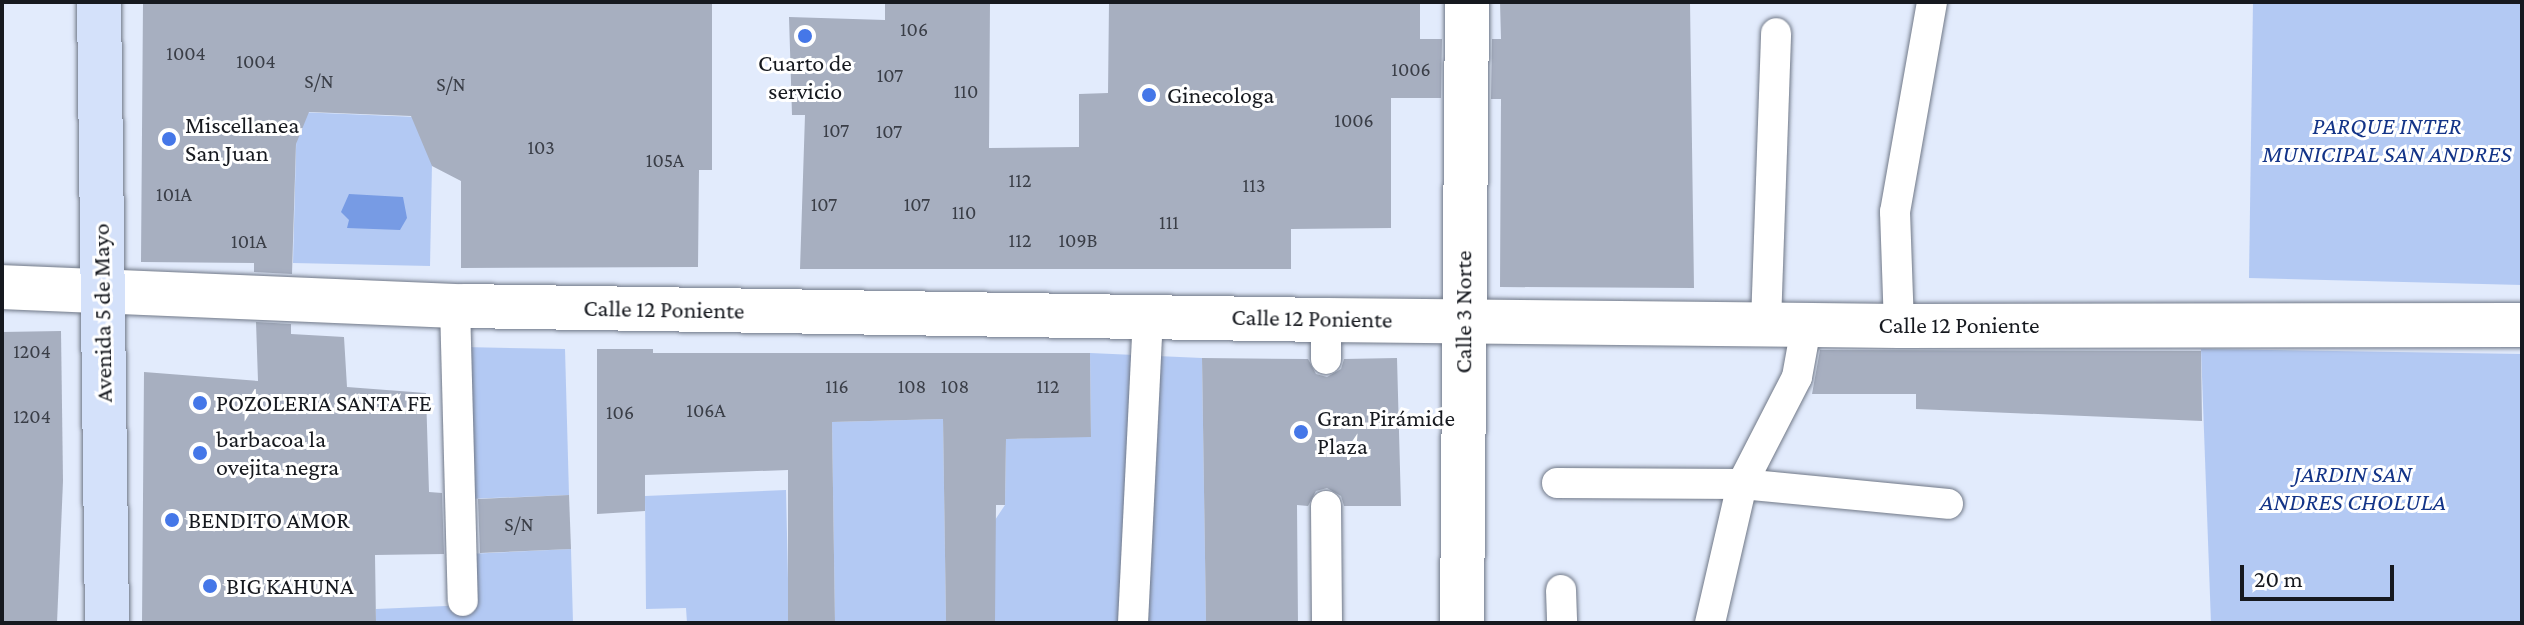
<!DOCTYPE html>
<html>
<head>
<meta charset="utf-8">
<style>
	body { margin:0 }
	#map { position:relative; width:2524px; height:625px; overflow:hidden; background:#e2ebfc; font-family:"Crimson Pro",serif }
	div>[style] { position:absolute }
	.green>* { inset:0; background:#b3c9f3 }
	.water>* { inset:0; background:#779be4 }
	.building>* { inset:0; background:#a7afc0 }
	.roads { filter:drop-shadow(0 0 2px #707887) drop-shadow(0 0 2px #707887) }
	.service>* { height:30px; margin:-15px; padding:0 15px; transform-origin:15px; border-radius:15px; background:#fff }
	.minor>* { height:44px; margin:-22px; padding:0 22px; transform-origin:22px; border-radius:22px; background:#fff }
	.secondary>* { height:44px; margin:-22px; padding:0 22px; transform-origin:22px; border-radius:22px; background:#d4e1fa }
	.dots>* { width:22px; height:22px; translate:-50% -50%; box-sizing:border-box; border:4px solid #fff; border-radius:50% }
	span { translate:-50% -50%; white-space:nowrap; text-align:center; line-height:1.15; -webkit-text-stroke:6px #fff; paint-order:stroke }
	.number-label { font-size:20px; color:#3a3e47 }
	.number-label span { -webkit-text-stroke-width:0 }
	.poi-label { font-size:24px; color:#16191f }
	.left { translate:0 -50%; text-align:left }
	.park-label { font-size:24px; color:#133488; font-style:italic }
	.street-label { font-size:24px; color:#16191f }
	.frame { position:absolute; inset:0; border:4px solid #16191f; pointer-events:none }
	.scale { position:absolute; left:2240px; top:565px; width:154px; height:36px; box-sizing:border-box; border:4px solid #16191f; border-top:0; padding-left:10px; font-size:24px; line-height:28px; white-space:nowrap; color:#16191f; -webkit-text-stroke:6px #fff; paint-order:stroke }
</style>
</head>
<body>
<div id="map">
	<div class="green">
		<div style="clip-path:polygon(2253px 2px,2522px 2px,2522px 285px,2249px 278px)"></div>
		<div style="clip-path:polygon(297px 112px,416px 117px,432px 164px,430px 266px,293px 263px)"></div>
		<div style="clip-path:polygon(463px 347px,565px 349px,569px 495px,467px 499px)"></div>
		<div style="clip-path:polygon(2201px 349px,2522px 354px,2522px 623px,2211px 623px)"></div>
		<div style="clip-path:polygon(1090px 353px,1202px 358px,1206px 623px,995px 623px,995px 520px,1005px 505px,1006px 439px,1091px 436px)"></div>
		<div style="clip-path:polygon(943px 419px,946px 623px,835px 623px,832px 422px)"></div>
		<div style="clip-path:polygon(786px 490px,789px 623px,687px 623px,686px 608px,646px 609px,645px 496px)"></div>
		<div style="clip-path:polygon(571px 549px,573px 623px,376px 623px,376px 609px,469px 605px,468px 554px)"></div>
	</div>
	<div class="water">
		<div style="clip-path:polygon(349px 194px,403px 197px,407px 218px,400px 230px,347px 228px,349px 220px,341px 212px)"></div>
	</div>
	<div class="building">
		<div style="clip-path:polygon(143px 2px,712px 2px,712px 170px,699px 170px,698px 267px,461px 268px,461px 181px,432px 166px,411px 116px,309px 112px,296px 144px,292px 274px,254px 272px,254px 263px,141px 262px)"></div>
		<div style="clip-path:polygon(885px 2px,990px 2px,989px 148px,1079px 147px,1079px 94px,1108px 93px,1109px 2px,1420px 2px,1420px 39px,1442px 39px,1441px 98px,1391px 98px,1391px 228px,1291px 229px,1291px 269px,800px 269px,805px 115px,792px 115px,789px 17px,885px 20px)"></div>
		<div style="clip-path:polygon(1500px 2px,1690px 2px,1694px 288px,1500px 287px,1501px 99px,1491px 99px,1492px 39px,1501px 39px)"></div>
		<div style="clip-path:polygon(256px 322px,291px 324px,291px 334px,344px 337px,347px 387px,426px 393px,429px 492px,442px 493px,444px 554px,375px 555px,376px 623px,142px 623px,144px 372px,258px 381px)"></div>
		<div style="clip-path:polygon(61px 331px,63px 481px,57px 623px,2px 623px,2px 332px)"></div>
		<div style="clip-path:polygon(597px 349px,653px 349px,653px 353px,1090px 353px,1091px 437px,1006px 439px,1005px 505px,996px 505px,995px 623px,946px 623px,943px 419px,832px 422px,835px 623px,788px 623px,788px 470px,645px 475px,645px 511px,597px 514px)"></div>
		<div style="clip-path:polygon(1820px 350px,2201px 351px,2202px 421px,1916px 409px,1916px 394px,1812px 394px)"></div>
		<div style="clip-path:polygon(1202px 358px,1308px 359px,1316px 374px,1327px 377px,1341px 369px,1344px 359px,1397px 358px,1401px 506px,1344px 506px,1341px 496px,1327px 488px,1316px 491px,1308px 506px,1297px 505px,1298px 623px,1206px 623px)"></div>
		<div style="clip-path:polygon(569px 495px,571px 549px,480px 553px,478px 499px)"></div>
	</div>
	<div class="roads">
		<div class="service">
			<div style="left:455px;top:305px;width:296px;rotate:88.5deg"></div>
			<div style="left:1326px;top:320px;width:39px;rotate:90deg"></div>
			<div style="left:1766px;top:323px;width:290px;rotate:-88deg"></div>
			<div style="left:1899px;top:326px;width:114px;rotate:-92deg"></div>
			<div style="left:1895px;top:212px;width:213px;rotate:-80deg"></div>
			<div style="left:1557px;top:483px;width:185px;rotate:0.3deg"></div>
			<div style="left:1742px;top:484px;width:207px;rotate:5.5deg"></div>
			<div style="left:1326px;top:506px;width:117px;rotate:89.5deg"></div>
			<div style="left:1561px;top:590px;width:33px;rotate:88deg"></div>
			<div style="left:1133px;top:623px;width:308px;rotate:-87.2deg"></div>
			<div style="left:1710px;top:623px;width:143px;rotate:-77deg"></div>
			<div style="left:1742px;top:484px;width:120px;rotate:-62.8deg"></div>
			<div style="left:1797px;top:377px;width:56px;rotate:-79.7deg"></div>
		</div>
		<div class="minor">
			<div style="left:2px;top:287px;width:461px;rotate:2.4deg"></div>
			<div style="left:463px;top:306px;width:863px;rotate:0.93deg"></div>
			<div style="left:1326px;top:320px;width:573px;rotate:0.6deg"></div>
			<div style="left:1899px;top:326px;width:623px;rotate:-0.09deg"></div>
			<div style="left:1462px;top:623px;width:621px;rotate:-89.54deg"></div>
		</div>
		<div class="secondary">
			<div style="left:99px;top:2px;width:621px;rotate:89.26deg"></div>
		</div>
	</div>
	<div class="dots">
		<div style="left:805px;top:36px;background:#4577e8"></div>
		<div style="left:1149px;top:95px;background:#4577e8"></div>
		<div style="left:169px;top:139px;background:#4577e8"></div>
		<div style="left:200px;top:403px;background:#4577e8"></div>
		<div style="left:1301px;top:432px;background:#4577e8"></div>
		<div style="left:200px;top:453px;background:#4577e8"></div>
		<div style="left:172px;top:520px;background:#4577e8"></div>
		<div style="left:210px;top:586px;background:#4577e8"></div>
	</div>
	<div class="number-label">
		<span style="left:914px;top:29px">106</span>
		<span style="left:186px;top:53px">1004</span>
		<span style="left:256px;top:61px">1004</span>
		<span style="left:1411px;top:69px">1006</span>
		<span style="left:890px;top:75px">107</span>
		<span style="left:319px;top:81px">S/N</span>
		<span style="left:451px;top:84px">S/N</span>
		<span style="left:966px;top:91px">110</span>
		<span style="left:1354px;top:120px">1006</span>
		<span style="left:836px;top:130px">107</span>
		<span style="left:889px;top:131px">107</span>
		<span style="left:541px;top:147px">103</span>
		<span style="left:665px;top:160px">105A</span>
		<span style="left:1020px;top:180px">112</span>
		<span style="left:1254px;top:185px">113</span>
		<span style="left:174px;top:194px">101A</span>
		<span style="left:824px;top:204px">107</span>
		<span style="left:917px;top:204px">107</span>
		<span style="left:964px;top:212px">110</span>
		<span style="left:1169px;top:222px">111</span>
		<span style="left:1020px;top:240px">112</span>
		<span style="left:1078px;top:240px">109B</span>
		<span style="left:249px;top:241px">101A</span>
		<span style="left:32px;top:351px">1204</span>
		<span style="left:837px;top:386px">116</span>
		<span style="left:912px;top:386px">108</span>
		<span style="left:955px;top:386px">108</span>
		<span style="left:1048px;top:386px">112</span>
		<span style="left:706px;top:410px">106A</span>
		<span style="left:620px;top:412px">106</span>
		<span style="left:32px;top:416px">1204</span>
		<span style="left:519px;top:524px">S/N</span>
	</div>
	<div class="poi-label">
		<span style="left:805px;top:77px">Cuarto de<br>servicio</span>
		<span class="left" style="left:1167px;top:95px">Ginecologa</span>
		<span class="left" style="left:185px;top:139px">Miscellanea<br>San Juan</span>
		<span class="left" style="left:216px;top:403px">POZOLERIA SANTA FE</span>
		<span class="left" style="left:1317px;top:432px">Gran Pirámide<br>Plaza</span>
		<span class="left" style="left:216px;top:453px">barbacoa la<br>ovejita negra</span>
		<span class="left" style="left:188px;top:520px">BENDITO AMOR</span>
		<span class="left" style="left:226px;top:586px">BIG KAHUNA</span>
	</div>
	<div class="park-label">
		<span style="left:2387px;top:140px">PARQUE INTER<br>MUNICIPAL SAN ANDRES</span>
		<span style="left:2353px;top:488px">JARDIN SAN<br>ANDRES CHOLULA</span>
	</div>
	<div class="street-label">
		<span style="left:664px;top:309px;rotate:1deg">Calle 12 Poniente</span>
		<span style="left:1463px;top:312px;rotate:-90deg">Calle 3 Norte</span>
		<span style="left:102px;top:313px;rotate:-91deg">Avenida 5 de Mayo</span>
		<span style="left:1312px;top:318px;rotate:1deg">Calle 12 Poniente</span>
		<span style="left:1959px;top:325px">Calle 12 Poniente</span>
	</div>
	<div class="frame"></div>
	<div class="scale">20 m</div>
</div>
</body>
</html>
